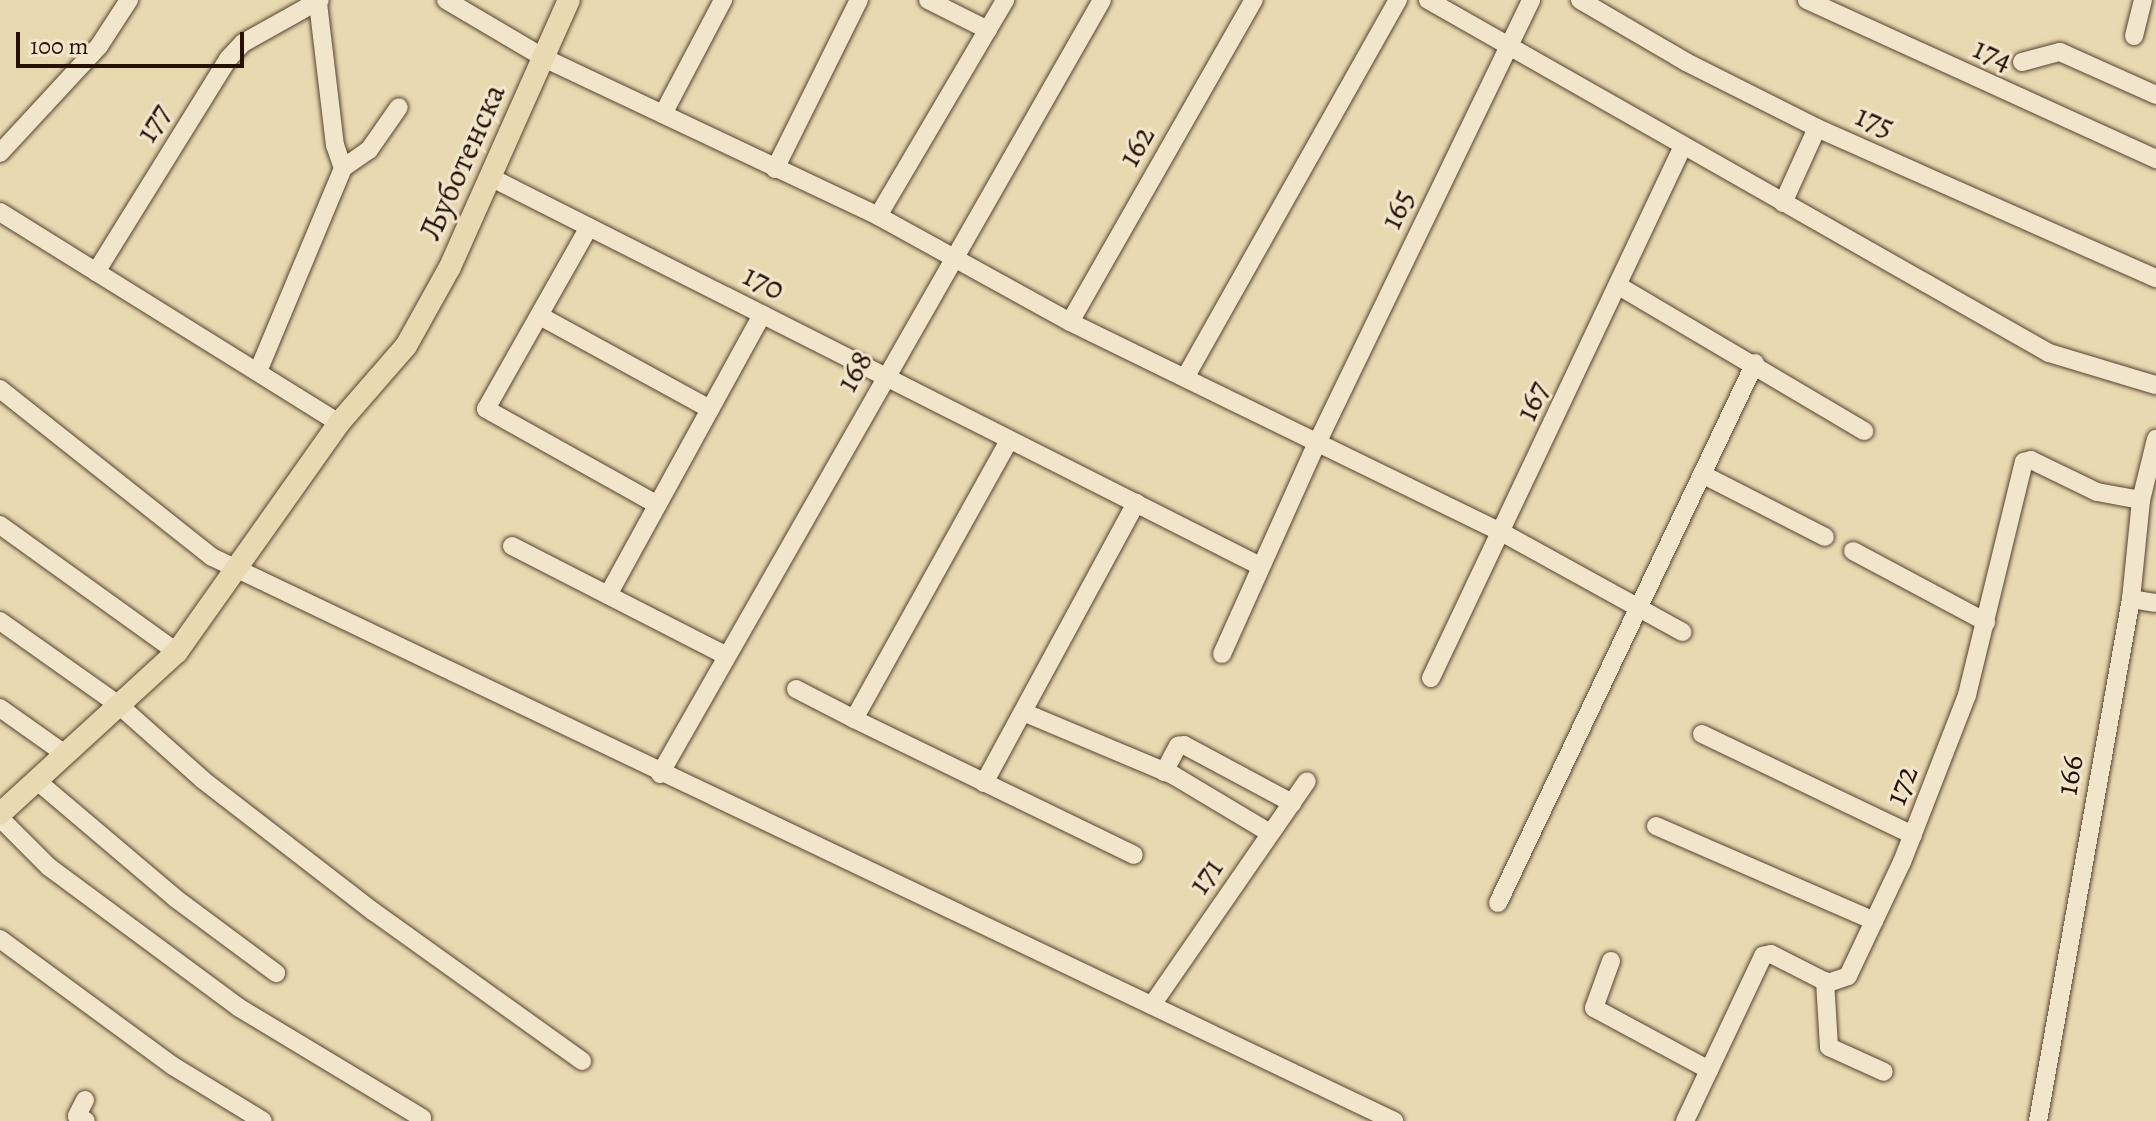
<!DOCTYPE html>
<html>
<head>
<meta charset="utf-8">
<style>
	body { margin:0 }
	#map { position:relative; width:2156px; height:1121px; overflow:hidden; background:#e9d9b1; font-family:Alegreya,serif }
	div>[style] { position:absolute }
	.roads { filter:drop-shadow(0 0 2px #58422f) drop-shadow(0 0 2px #58422f) }
	.minor>* { height:18px; margin:-9px; padding:0 9px; transform-origin:9px; border-radius:9px; background:#f1e6cc }
	.major>* { height:22px; margin:-11px; padding:0 11px; transform-origin:11px; border-radius:11px; background:#e9d9b1 }
	span { translate:-50% -50%; white-space:nowrap; text-align:center; line-height:1.15; -webkit-text-stroke:6px #f1e6cc; paint-order:stroke }
	.street-label { font-size:32px; color:#271004 }
	.scale { position:absolute; left:16px; top:32px; width:228px; height:36px; box-sizing:border-box; border:4px solid #271004; border-top:0; padding-left:10px; font-size:24px; line-height:28px; white-space:nowrap; color:#271004; -webkit-text-stroke:6px #f1e6cc; paint-order:stroke }
</style>
</head>
<body>
<div id="map">
	<div class="roads">
		<div class="minor">
			<div style="left:446px;top:0;width:114px;rotate:30.6deg"></div>
			<div style="left:544px;top:58px;width:369px;rotate:25.3deg"></div>
			<div style="left:878px;top:216px;width:219px;rotate:28.9deg"></div>
			<div style="left:1070px;top:322px;width:482px;rotate:26deg"></div>
			<div style="left:1503px;top:533px;width:205px;rotate:28.9deg"></div>
			<div style="left:928px;top:0;width:67px;rotate:26.6deg"></div>
			<div style="left:1428px;top:0;width:714px;rotate:29.62deg"></div>
			<div style="left:2049px;top:353px;width:112px;rotate:16.7deg"></div>
			<div style="left:1580px;top:0;width:123px;rotate:30.3deg"></div>
			<div style="left:1686px;top:62px;width:147px;rotate:26.7deg"></div>
			<div style="left:1817px;top:128px;width:371px;rotate:23.9deg"></div>
			<div style="left:1807px;top:0;width:384px;rotate:24.5deg"></div>
			<div style="left:318px;top:3px;width:143px;rotate:83.2deg"></div>
			<div style="left:335px;top:145px;width:24px;rotate:71deg"></div>
			<div style="left:2134px;top:36px;width:37px;rotate:-76deg"></div>
			<div style="left:2022px;top:62px;width:39px;rotate:-15deg"></div>
			<div style="left:2060px;top:52px;width:105px;rotate:24.1deg"></div>
			<div style="left:663px;top:114px;width:129px;rotate:-62.2deg"></div>
			<div style="left:0;top:153px;width:146px;rotate:-47.2deg"></div>
			<div style="left:99px;top:46px;width:55px;rotate:-56.9deg"></div>
			<div style="left:775px;top:169px;width:189px;rotate:-63.6deg"></div>
			<div style="left:492px;top:178px;width:860px;rotate:26.8deg"></div>
			<div style="left:1783px;top:203px;width:82px;rotate:-65.6deg"></div>
			<div style="left:0;top:212px;width:399px;rotate:31.9deg"></div>
			<div style="left:878px;top:216px;width:251px;rotate:-59.5deg"></div>
			<div style="left:589px;top:227px;width:209px;rotate:119.5deg"></div>
			<div style="left:486px;top:409px;width:195px;rotate:29.2deg"></div>
			<div style="left:96px;top:272px;width:251px;rotate:-58.2deg"></div>
			<div style="left:228px;top:59px;width:22px;rotate:-47deg"></div>
			<div style="left:243px;top:43px;width:88px;rotate:-29.2deg"></div>
			<div style="left:1619px;top:286px;width:285px;rotate:30.6deg"></div>
			<div style="left:540px;top:316px;width:194px;rotate:28.7deg"></div>
			<div style="left:1070px;top:322px;width:371px;rotate:-60.3deg"></div>
			<div style="left:259px;top:369px;width:218px;rotate:-67.3deg"></div>
			<div style="left:343px;top:168px;width:32px;rotate:-35deg"></div>
			<div style="left:369px;top:150px;width:52px;rotate:-55.1deg"></div>
			<div style="left:1186px;top:376px;width:432px;rotate:-60.6deg"></div>
			<div style="left:0;top:389px;width:270px;rotate:38.4deg"></div>
			<div style="left:212px;top:557px;width:1310px;rotate:25.51deg"></div>
			<div style="left:1702px;top:474px;width:138px;rotate:27.1deg"></div>
			<div style="left:0;top:525px;width:218px;rotate:35.7deg"></div>
			<div style="left:512px;top:546px;width:239px;rotate:27.1deg"></div>
			<div style="left:1853px;top:551px;width:151px;rotate:28.1deg"></div>
			<div style="left:608px;top:595px;width:320px;rotate:-61.2deg"></div>
			<div style="left:2131px;top:599px;width:25px;rotate:9deg"></div>
			<div style="left:0;top:621px;width:147px;rotate:35.3deg"></div>
			<div style="left:120px;top:706px;width:111px;rotate:41.7deg"></div>
			<div style="left:203px;top:780px;width:216px;rotate:37.7deg"></div>
			<div style="left:374px;top:912px;width:256px;rotate:35.6deg"></div>
			<div style="left:1222px;top:654px;width:231px;rotate:-65.8deg"></div>
			<div style="left:1317px;top:443px;width:492px;rotate:-64.2deg"></div>
			<div style="left:1431px;top:678px;width:589px;rotate:-64.65deg"></div>
			<div style="left:796px;top:689px;width:65px;rotate:27.3deg"></div>
			<div style="left:854px;top:719px;width:319px;rotate:-60.9deg"></div>
			<div style="left:0;top:708px;width:80px;rotate:35.3deg"></div>
			<div style="left:1023px;top:712px;width:163px;rotate:22.8deg"></div>
			<div style="left:1173px;top:775px;width:113px;rotate:30.9deg"></div>
			<div style="left:854px;top:719px;width:311px;rotate:25.9deg"></div>
			<div style="left:1702px;top:734px;width:234px;rotate:25.6deg"></div>
			<div style="left:1164px;top:772px;width:30px;rotate:-62deg"></div>
			<div style="left:1178px;top:746px;width:6px;rotate:-9deg"></div>
			<div style="left:1184px;top:745px;width:123px;rotate:28.2deg"></div>
			<div style="left:660px;top:774px;width:891px;rotate:-60.27deg"></div>
			<div style="left:36px;top:780px;width:182px;rotate:40.3deg"></div>
			<div style="left:175px;top:898px;width:126px;rotate:36.6deg"></div>
			<div style="left:984px;top:783px;width:319px;rotate:-61.5deg"></div>
			<div style="left:0;top:818px;width:69px;rotate:45deg"></div>
			<div style="left:49px;top:867px;width:235px;rotate:36.5deg"></div>
			<div style="left:238px;top:1007px;width:215px;rotate:31.1deg"></div>
			<div style="left:1656px;top:826px;width:238px;rotate:23.5deg"></div>
			<div style="left:1498px;top:903px;width:598px;rotate:-64.55deg"></div>
			<div style="left:0;top:939px;width:215px;rotate:36.3deg"></div>
			<div style="left:173px;top:1066px;width:105px;rotate:31.4deg"></div>
			<div style="left:1611px;top:961px;width:50px;rotate:109.9deg"></div>
			<div style="left:1594px;top:1008px;width:131px;rotate:28.3deg"></div>
			<div style="left:1825px;top:981px;width:66px;rotate:86.5deg"></div>
			<div style="left:1829px;top:1047px;width:60px;rotate:24.4deg"></div>
			<div style="left:1152px;top:1005px;width:272px;rotate:-55.3deg"></div>
			<div style="left:85px;top:1100px;width:18px;rotate:117deg"></div>
			<div style="left:77px;top:1116px;width:10px;rotate:29deg"></div>
			<div style="left:1685px;top:1121px;width:183px;rotate:-64.7deg"></div>
			<div style="left:1763px;top:956px;width:8px;rotate:-14deg"></div>
			<div style="left:1771px;top:954px;width:64px;rotate:27deg"></div>
			<div style="left:1828px;top:983px;width:21px;rotate:-19deg"></div>
			<div style="left:1848px;top:976px;width:126px;rotate:-64.7deg"></div>
			<div style="left:1902px;top:862px;width:179px;rotate:-68.7deg"></div>
			<div style="left:1967px;top:695px;width:240px;rotate:-76.3deg"></div>
			<div style="left:2024px;top:462px;width:7px;rotate:-16deg"></div>
			<div style="left:2031px;top:460px;width:73px;rotate:25.9deg"></div>
			<div style="left:2097px;top:492px;width:45px;rotate:10.3deg"></div>
			<div style="left:2038px;top:1121px;width:530px;rotate:-79.9deg"></div>
			<div style="left:2131px;top:599px;width:100px;rotate:-84.2deg"></div>
			<div style="left:2141px;top:500px;width:63px;rotate:-76.2deg"></div>
		</div>
		<div class="major">
			<div style="left:0;top:814px;width:240px;rotate:-42.5deg"></div>
			<div style="left:177px;top:652px;width:281px;rotate:-54.7deg"></div>
			<div style="left:339px;top:423px;width:102px;rotate:-49deg"></div>
			<div style="left:406px;top:346px;width:90px;rotate:-60.9deg"></div>
			<div style="left:450px;top:267px;width:292px;rotate:-66deg"></div>
		</div>
	</div>
	<div class="street-label">
		<span style="left:1993px;top:54px;rotate:25deg">174</span>
		<span style="left:1875px;top:121px;rotate:24deg">175</span>
		<span style="left:153px;top:123px;rotate:-58deg">177</span>
		<span style="left:1136px;top:146px;rotate:-60deg">162</span>
		<span style="left:462px;top:162px;rotate:-66deg">Љуботенска</span>
		<span style="left:1397px;top:209px;rotate:-64deg">165</span>
		<span style="left:764px;top:282px;rotate:27deg">170</span>
		<span style="left:854px;top:371px;rotate:-60deg">168</span>
		<span style="left:1532px;top:401px;rotate:-65deg">167</span>
		<span style="left:2069px;top:775px;rotate:-80deg">166</span>
		<span style="left:1901px;top:785px;rotate:-68deg">172</span>
		<span style="left:1205px;top:876px;rotate:-55deg">171</span>
	</div>
	<div class="scale">100 m</div>
</div>
</body>
</html>
